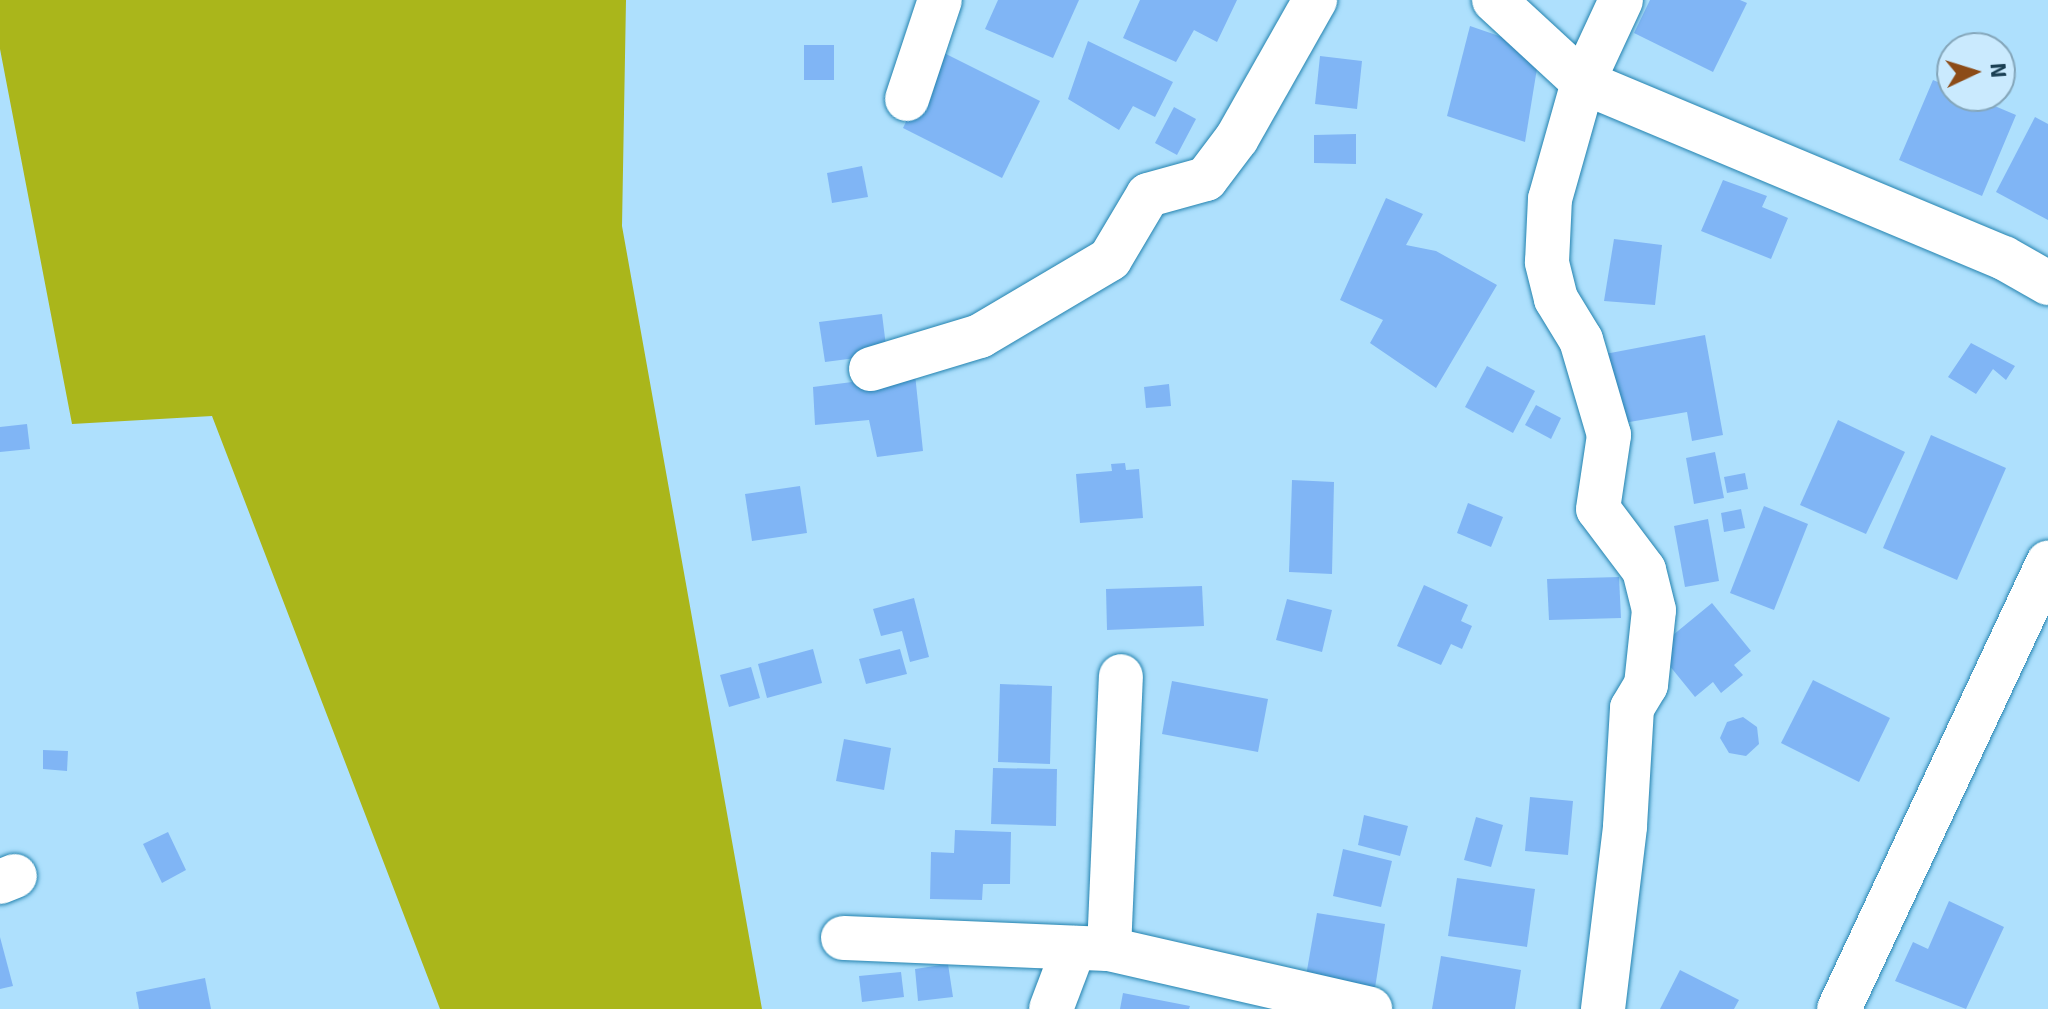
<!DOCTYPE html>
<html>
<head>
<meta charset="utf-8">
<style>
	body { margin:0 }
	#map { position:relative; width:2048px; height:1009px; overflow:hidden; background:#aee0fd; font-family:Signika,sans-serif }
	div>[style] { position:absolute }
	.green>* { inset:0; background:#aab61b }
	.building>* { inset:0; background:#80b5f5 }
	.roads { filter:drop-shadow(0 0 2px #2483af) drop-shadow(0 0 2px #2483af) }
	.minor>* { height:44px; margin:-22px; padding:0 22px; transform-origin:22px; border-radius:22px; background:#fff }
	span { translate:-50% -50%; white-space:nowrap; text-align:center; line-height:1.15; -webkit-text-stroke:8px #caeafe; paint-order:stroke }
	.north { position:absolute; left:1936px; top:32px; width:80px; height:80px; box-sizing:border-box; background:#caeafe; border:2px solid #84a6ba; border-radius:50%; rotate:86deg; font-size:22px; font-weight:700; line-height:32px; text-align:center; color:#1a3f53 }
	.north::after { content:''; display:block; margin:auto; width:28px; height:36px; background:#8c4b17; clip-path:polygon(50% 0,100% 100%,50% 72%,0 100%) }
</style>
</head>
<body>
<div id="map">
	<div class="green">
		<div style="clip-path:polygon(0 0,626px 0,622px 226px,762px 1009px,440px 1009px,212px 416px,72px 424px,0 49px)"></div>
	</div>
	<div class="building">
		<div style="clip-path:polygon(998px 0,1079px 0,1053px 58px,985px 29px)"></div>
		<div style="clip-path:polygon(1140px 0,1237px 0,1217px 42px,1194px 30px,1176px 62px,1123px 38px)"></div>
		<div style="clip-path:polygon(1650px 0,1740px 0,1747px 3px,1713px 72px,1634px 33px)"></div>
		<div style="clip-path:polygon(1470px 26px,1540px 50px,1525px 142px,1447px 116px)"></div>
		<div style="clip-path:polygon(1088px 41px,1173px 82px,1155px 117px,1133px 106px,1119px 130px,1068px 99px)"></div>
		<div style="clip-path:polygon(804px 45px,834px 45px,834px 80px,804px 80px)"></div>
		<div style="clip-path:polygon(940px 51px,1040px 101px,1002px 178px,903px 128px)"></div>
		<div style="clip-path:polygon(1320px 56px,1362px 61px,1357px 109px,1315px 104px)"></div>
		<div style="clip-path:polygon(1933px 80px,1952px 88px,1952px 96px,1971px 96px,2016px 115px,1982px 196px,1899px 160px)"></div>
		<div style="clip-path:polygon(1174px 107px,1196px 119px,1177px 155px,1155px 143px)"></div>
		<div style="clip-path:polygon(2035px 117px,2048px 124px,2048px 220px,1996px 192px)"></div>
		<div style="clip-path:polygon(1356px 134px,1356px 164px,1314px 163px,1314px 135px)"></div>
		<div style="clip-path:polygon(862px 166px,868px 197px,832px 203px,827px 173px)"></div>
		<div style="clip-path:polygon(1723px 180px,1767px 196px,1762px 207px,1788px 218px,1771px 259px,1701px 231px)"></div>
		<div style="clip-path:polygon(1386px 198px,1423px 214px,1406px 245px,1436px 251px,1497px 285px,1436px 388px,1370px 343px,1383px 320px,1340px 300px)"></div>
		<div style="clip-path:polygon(1614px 239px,1662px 245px,1655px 305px,1604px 301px)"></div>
		<div style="clip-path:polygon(882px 314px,887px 354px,825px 362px,819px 322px)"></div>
		<div style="clip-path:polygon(1705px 335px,1723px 435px,1692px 441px,1687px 412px,1618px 424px,1605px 354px)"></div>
		<div style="clip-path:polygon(1971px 343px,2015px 366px,2006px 380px,1993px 369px,1976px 394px,1948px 377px)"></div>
		<div style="clip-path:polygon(1487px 366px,1535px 391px,1513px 433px,1465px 407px)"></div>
		<div style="clip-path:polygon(915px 374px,923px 451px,877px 457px,869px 420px,815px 425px,813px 387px)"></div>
		<div style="clip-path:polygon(1169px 384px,1171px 406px,1146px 408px,1144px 387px)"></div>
		<div style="clip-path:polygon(1536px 405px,1561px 418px,1551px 439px,1525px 425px)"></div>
		<div style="clip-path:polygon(1838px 420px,1905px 452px,1866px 534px,1800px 505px)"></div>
		<div style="clip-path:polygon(27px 424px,30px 449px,0 452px,0 427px)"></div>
		<div style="clip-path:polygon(1931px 435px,2006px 468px,1957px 580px,1883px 548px)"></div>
		<div style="clip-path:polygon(1715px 452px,1724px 498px,1694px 504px,1686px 458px)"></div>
		<div style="clip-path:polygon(1125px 463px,1126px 470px,1139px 469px,1143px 518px,1080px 523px,1076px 474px,1112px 471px,1111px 464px)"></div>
		<div style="clip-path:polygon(1745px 473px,1748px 489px,1727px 493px,1724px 477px)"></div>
		<div style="clip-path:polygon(1292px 480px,1334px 482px,1332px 574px,1289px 572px)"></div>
		<div style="clip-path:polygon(800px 486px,807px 533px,752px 541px,745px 494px)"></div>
		<div style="clip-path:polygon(1468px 503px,1503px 517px,1491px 547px,1457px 533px)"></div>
		<div style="clip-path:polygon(1764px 506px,1808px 524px,1774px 610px,1730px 593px)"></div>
		<div style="clip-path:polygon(1741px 509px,1745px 528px,1724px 532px,1721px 513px)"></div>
		<div style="clip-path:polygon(1708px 519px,1719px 581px,1685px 587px,1674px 526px)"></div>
		<div style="clip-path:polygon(1619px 577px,1621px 618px,1549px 620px,1547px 579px)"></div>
		<div style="clip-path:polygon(1424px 585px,1468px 605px,1461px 621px,1472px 626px,1462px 649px,1451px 644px,1441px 665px,1397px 646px)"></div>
		<div style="clip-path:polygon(1202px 586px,1204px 626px,1107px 630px,1106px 589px)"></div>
		<div style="clip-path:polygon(914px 598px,929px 657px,910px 662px,902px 631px,881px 636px,873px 609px)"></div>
		<div style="clip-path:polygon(1287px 599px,1332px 610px,1322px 652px,1276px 640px)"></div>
		<div style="clip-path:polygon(1712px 603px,1751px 651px,1734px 665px,1743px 675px,1721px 693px,1713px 682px,1695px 697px,1656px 649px)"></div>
		<div style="clip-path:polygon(813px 649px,822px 683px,767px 698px,758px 664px)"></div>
		<div style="clip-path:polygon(900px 649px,907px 674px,866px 684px,859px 659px)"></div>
		<div style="clip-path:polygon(751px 667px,760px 698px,729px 707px,720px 675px)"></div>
		<div style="clip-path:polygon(1813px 680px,1890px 718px,1859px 782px,1781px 743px)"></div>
		<div style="clip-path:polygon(1172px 681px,1268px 699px,1258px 752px,1162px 734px)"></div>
		<div style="clip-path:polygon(1000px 684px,1052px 686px,1050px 764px,998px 762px)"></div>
		<div style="clip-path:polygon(1743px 717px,1757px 727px,1759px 744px,1746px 756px,1729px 753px,1720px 738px,1727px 722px)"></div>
		<div style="clip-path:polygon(844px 739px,891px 748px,884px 790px,836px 781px)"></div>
		<div style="clip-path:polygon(43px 750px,68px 751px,67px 771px,43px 769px)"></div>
		<div style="clip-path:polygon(993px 768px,1057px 769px,1056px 826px,991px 824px)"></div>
		<div style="clip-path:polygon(1530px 797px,1573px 801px,1568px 855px,1525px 851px)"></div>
		<div style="clip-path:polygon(1364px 815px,1408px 826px,1400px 856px,1358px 845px)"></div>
		<div style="clip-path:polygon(1476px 817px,1503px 825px,1491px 867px,1464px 860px)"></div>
		<div style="clip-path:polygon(955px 830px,1011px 832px,1010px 884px,983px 884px,982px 900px,930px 899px,931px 852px,954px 853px)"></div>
		<div style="clip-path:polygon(168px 832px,186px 870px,162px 883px,143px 844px)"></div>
		<div style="clip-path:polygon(1343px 849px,1392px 861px,1381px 907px,1333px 896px)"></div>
		<div style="clip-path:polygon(1457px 878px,1535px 889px,1527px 947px,1448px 936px)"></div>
		<div style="clip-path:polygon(1949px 901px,2004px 927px,1966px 1009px,1895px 981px,1913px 942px,1928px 949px)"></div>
		<div style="clip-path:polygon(1317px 913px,1385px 924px,1375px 988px,1306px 976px)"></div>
		<div style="clip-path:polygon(0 937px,13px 986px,0 989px)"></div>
		<div style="clip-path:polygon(1441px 956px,1521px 970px,1515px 1009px,1432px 1009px)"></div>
		<div style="clip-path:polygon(948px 964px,953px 997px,918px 1001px,915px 969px)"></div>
		<div style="clip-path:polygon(1680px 970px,1739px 1000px,1734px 1009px,1660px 1009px)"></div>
		<div style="clip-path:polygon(901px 972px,904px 997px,862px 1002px,859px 976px)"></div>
		<div style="clip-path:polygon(205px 978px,211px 1009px,139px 1009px,136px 992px)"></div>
		<div style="clip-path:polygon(1123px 993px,1190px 1006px,1189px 1009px,1120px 1009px)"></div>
	</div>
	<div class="roads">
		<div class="minor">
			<div style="left:1494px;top:0;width:121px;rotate:42.7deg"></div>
			<div style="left:1583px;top:82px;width:456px;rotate:22.7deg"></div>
			<div style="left:2004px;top:258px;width:51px;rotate:29.6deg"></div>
			<div style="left:907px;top:99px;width:104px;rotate:-71.6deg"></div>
			<div style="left:871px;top:369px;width:114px;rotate:-16.8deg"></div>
			<div style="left:980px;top:336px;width:151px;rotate:-30.6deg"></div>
			<div style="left:1110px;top:259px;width:74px;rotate:-59.3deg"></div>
			<div style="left:1148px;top:195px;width:60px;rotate:-15.4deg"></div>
			<div style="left:1206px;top:179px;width:51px;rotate:-52.9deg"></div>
			<div style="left:1237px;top:138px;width:159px;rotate:-60.5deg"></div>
			<div style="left:0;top:882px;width:16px;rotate:-22deg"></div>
			<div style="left:843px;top:938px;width:266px;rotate:2.4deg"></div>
			<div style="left:1109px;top:949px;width:268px;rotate:12.9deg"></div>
			<div style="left:1109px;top:949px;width:273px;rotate:-87.5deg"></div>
			<div style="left:1051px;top:1009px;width:65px;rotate:-69.3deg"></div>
			<div style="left:1603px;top:1009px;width:184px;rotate:-83.1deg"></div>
			<div style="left:1625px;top:826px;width:118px;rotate:-86.6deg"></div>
			<div style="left:1632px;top:708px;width:27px;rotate:-59deg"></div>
			<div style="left:1646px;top:685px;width:75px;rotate:-83.9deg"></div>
			<div style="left:1654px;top:610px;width:41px;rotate:-104deg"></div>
			<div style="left:1644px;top:570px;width:76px;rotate:-127deg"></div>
			<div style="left:1598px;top:509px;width:75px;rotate:-81.5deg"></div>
			<div style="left:1609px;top:435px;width:99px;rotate:-106.4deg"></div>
			<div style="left:1581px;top:340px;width:48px;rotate:-121.4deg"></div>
			<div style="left:1556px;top:299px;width:38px;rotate:-104deg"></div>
			<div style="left:1547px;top:262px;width:63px;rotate:-87.3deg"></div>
			<div style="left:1550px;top:199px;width:122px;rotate:-74.2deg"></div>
			<div style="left:1583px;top:82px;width:90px;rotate:-65.1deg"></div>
			<div style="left:1839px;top:1009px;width:493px;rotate:-64.9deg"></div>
		</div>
	</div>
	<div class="north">N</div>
</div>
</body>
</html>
